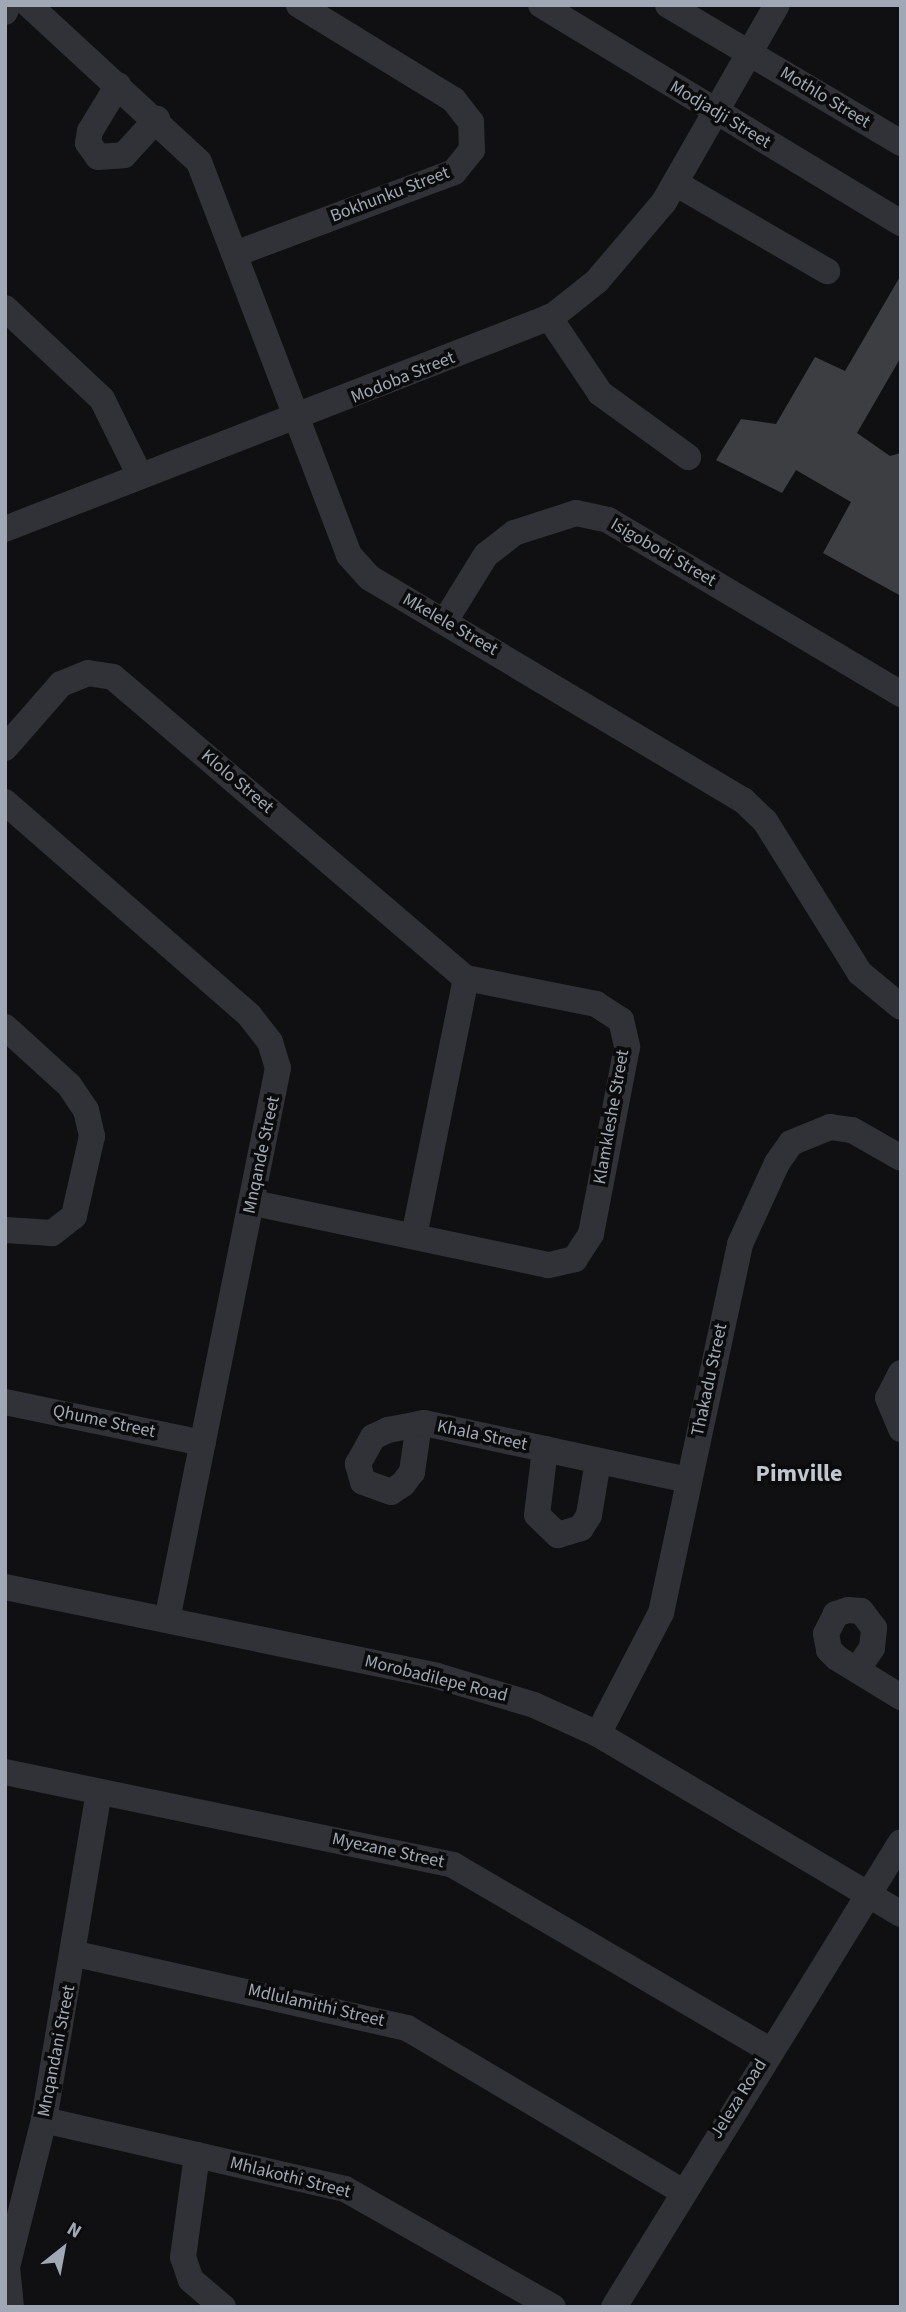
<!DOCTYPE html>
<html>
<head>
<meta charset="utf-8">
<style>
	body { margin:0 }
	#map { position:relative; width:906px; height:2312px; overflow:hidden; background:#101012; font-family:"Source Sans 3",sans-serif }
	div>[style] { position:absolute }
	.building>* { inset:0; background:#3c3e42 }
	.minor>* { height:26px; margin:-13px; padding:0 13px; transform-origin:13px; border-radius:13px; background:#303237 }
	span { translate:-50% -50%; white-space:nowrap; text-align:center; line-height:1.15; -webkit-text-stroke:7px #0b0b0c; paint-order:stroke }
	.street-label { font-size:18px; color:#9fa8b4 }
	.district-label { font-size:24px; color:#c1c6d0; font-weight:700 }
	.frame { position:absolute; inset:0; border:7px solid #9fa8b4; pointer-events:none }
	.north { position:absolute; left:28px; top:2214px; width:70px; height:70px; -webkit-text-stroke:5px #0b0b0c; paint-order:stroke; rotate:31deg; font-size:19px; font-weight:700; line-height:28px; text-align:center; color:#9fa8b4 }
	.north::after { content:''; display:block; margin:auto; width:24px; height:32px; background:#9fa8b4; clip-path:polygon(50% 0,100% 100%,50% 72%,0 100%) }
</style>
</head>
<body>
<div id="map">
	<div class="building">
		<div style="clip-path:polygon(901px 275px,901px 357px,857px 433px,890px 456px,901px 453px,901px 596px,823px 553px,851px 502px,796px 470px,782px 493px,716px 460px,741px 419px,776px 424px,815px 357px,845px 371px)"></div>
	</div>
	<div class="minor">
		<div style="left:29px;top:5px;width:231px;rotate:42.7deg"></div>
		<div style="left:199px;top:162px;width:421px;rotate:69.1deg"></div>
		<div style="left:349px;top:555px;width:31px;rotate:48deg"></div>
		<div style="left:370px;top:578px;width:434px;rotate:30.8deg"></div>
		<div style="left:743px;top:800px;width:30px;rotate:44deg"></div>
		<div style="left:765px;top:821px;width:179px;rotate:58deg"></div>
		<div style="left:860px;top:973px;width:53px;rotate:39.7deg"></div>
		<div style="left:541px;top:5px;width:421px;rotate:31.2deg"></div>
		<div style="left:668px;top:5px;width:271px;rotate:30.6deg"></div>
		<div style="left:5px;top:12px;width:8px;rotate:-67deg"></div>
		<div style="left:118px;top:85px;width:54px;rotate:121.3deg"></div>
		<div style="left:90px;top:131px;width:12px;rotate:99deg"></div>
		<div style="left:88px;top:143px;width:17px;rotate:54deg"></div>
		<div style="left:98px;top:157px;width:26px;rotate:-4deg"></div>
		<div style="left:124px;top:155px;width:49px;rotate:-47.5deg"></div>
		<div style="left:675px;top:183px;width:176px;rotate:30.1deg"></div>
		<div style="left:235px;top:254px;width:234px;rotate:-20.5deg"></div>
		<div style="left:454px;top:172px;width:28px;rotate:-51deg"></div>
		<div style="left:472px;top:150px;width:28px;rotate:-92deg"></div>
		<div style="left:471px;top:122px;width:28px;rotate:-128deg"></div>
		<div style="left:454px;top:100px;width:182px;rotate:-148.5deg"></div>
		<div style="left:5px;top:308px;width:133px;rotate:43.2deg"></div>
		<div style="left:102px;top:399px;width:86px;rotate:63.7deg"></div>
		<div style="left:549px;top:317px;width:92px;rotate:56.1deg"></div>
		<div style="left:600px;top:393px;width:109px;rotate:36deg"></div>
		<div style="left:5px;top:529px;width:588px;rotate:-21.24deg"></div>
		<div style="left:553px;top:316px;width:56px;rotate:-38.5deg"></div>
		<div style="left:597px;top:281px;width:104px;rotate:-49.7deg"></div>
		<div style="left:664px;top:202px;width:227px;rotate:-60.2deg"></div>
		<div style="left:445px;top:621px;width:78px;rotate:-58.2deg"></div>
		<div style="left:486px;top:555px;width:36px;rotate:-38deg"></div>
		<div style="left:514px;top:533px;width:65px;rotate:-17.9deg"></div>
		<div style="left:576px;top:513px;width:33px;rotate:12deg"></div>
		<div style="left:608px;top:520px;width:341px;rotate:30.7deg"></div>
		<div style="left:5px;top:748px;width:85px;rotate:-48.8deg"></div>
		<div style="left:61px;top:684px;width:29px;rotate:-22deg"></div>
		<div style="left:88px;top:673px;width:25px;rotate:9deg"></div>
		<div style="left:113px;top:677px;width:464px;rotate:40.5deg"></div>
		<div style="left:466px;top:978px;width:133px;rotate:11.3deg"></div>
		<div style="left:596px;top:1004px;width:30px;rotate:33deg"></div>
		<div style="left:621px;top:1020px;width:28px;rotate:77deg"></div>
		<div style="left:627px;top:1047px;width:190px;rotate:100.9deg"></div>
		<div style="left:591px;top:1234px;width:30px;rotate:123deg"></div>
		<div style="left:575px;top:1259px;width:28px;rotate:167deg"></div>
		<div style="left:548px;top:1265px;width:301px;rotate:-168.1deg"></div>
		<div style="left:5px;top:802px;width:324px;rotate:41.1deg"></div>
		<div style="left:249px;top:1015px;width:34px;rotate:52deg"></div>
		<div style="left:270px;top:1042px;width:27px;rotate:73deg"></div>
		<div style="left:278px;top:1068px;width:563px;rotate:101.37deg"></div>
		<div style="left:5px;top:1027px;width:86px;rotate:42.2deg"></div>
		<div style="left:69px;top:1085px;width:30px;rotate:56deg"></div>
		<div style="left:86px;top:1110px;width:27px;rotate:77deg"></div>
		<div style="left:92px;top:1136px;width:82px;rotate:102.7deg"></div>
		<div style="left:74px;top:1216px;width:28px;rotate:142deg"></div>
		<div style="left:52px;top:1233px;width:47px;rotate:-176.3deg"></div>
		<div style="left:414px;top:1236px;width:263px;rotate:-78.6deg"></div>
		<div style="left:901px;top:1373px;width:28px;rotate:117deg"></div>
		<div style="left:888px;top:1398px;width:34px;rotate:67deg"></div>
		<div style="left:5px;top:1402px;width:202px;rotate:11.7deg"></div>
		<div style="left:419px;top:1424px;width:49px;rotate:98.3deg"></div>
		<div style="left:412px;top:1472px;width:15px;rotate:127deg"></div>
		<div style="left:403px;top:1484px;width:14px;rotate:146deg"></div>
		<div style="left:391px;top:1492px;width:30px;rotate:-160deg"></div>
		<div style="left:363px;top:1482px;width:19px;rotate:-106deg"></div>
		<div style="left:358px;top:1464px;width:31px;rotate:-61deg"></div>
		<div style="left:373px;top:1437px;width:17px;rotate:-25deg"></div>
		<div style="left:388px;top:1430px;width:32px;rotate:-11deg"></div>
		<div style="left:419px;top:1424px;width:5px;rotate:-11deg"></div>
		<div style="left:424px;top:1423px;width:270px;rotate:12.2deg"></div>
		<div style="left:545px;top:1449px;width:66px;rotate:96.9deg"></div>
		<div style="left:537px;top:1515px;width:29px;rotate:44deg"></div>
		<div style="left:558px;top:1535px;width:24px;rotate:-17deg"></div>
		<div style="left:581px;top:1528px;width:15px;rotate:-58deg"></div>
		<div style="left:589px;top:1515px;width:55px;rotate:-80.5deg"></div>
		<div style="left:5px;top:1587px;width:441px;rotate:11.6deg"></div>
		<div style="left:437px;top:1676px;width:101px;rotate:16.6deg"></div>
		<div style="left:534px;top:1705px;width:70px;rotate:24.4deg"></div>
		<div style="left:598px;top:1734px;width:352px;rotate:30.7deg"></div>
		<div style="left:857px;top:1670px;width:27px;rotate:-56deg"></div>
		<div style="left:872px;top:1648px;width:20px;rotate:-84deg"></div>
		<div style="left:874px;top:1628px;width:21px;rotate:-127deg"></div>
		<div style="left:861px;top:1611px;width:13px;rotate:-176deg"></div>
		<div style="left:848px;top:1610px;width:13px;rotate:162deg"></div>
		<div style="left:836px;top:1614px;width:22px;rotate:117deg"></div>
		<div style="left:826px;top:1634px;width:16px;rotate:79deg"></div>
		<div style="left:829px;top:1650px;width:11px;rotate:45deg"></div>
		<div style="left:837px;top:1658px;width:75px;rotate:31.4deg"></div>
		<div style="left:598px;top:1734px;width:136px;rotate:-62.5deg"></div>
		<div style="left:661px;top:1613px;width:377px;rotate:-77.9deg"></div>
		<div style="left:740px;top:1244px;width:89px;rotate:-65.4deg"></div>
		<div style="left:777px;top:1163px;width:24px;rotate:-55deg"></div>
		<div style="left:791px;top:1143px;width:42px;rotate:-22.3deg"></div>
		<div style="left:830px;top:1127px;width:22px;rotate:8deg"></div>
		<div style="left:852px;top:1130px;width:56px;rotate:29.7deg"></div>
		<div style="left:5px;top:1772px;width:458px;rotate:11.7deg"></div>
		<div style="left:453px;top:1865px;width:367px;rotate:30.3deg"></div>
		<div style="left:76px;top:1954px;width:339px;rotate:12.6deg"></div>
		<div style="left:407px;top:2028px;width:320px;rotate:30.7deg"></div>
		<div style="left:44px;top:2120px;width:309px;rotate:12.9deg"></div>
		<div style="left:345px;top:2189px;width:239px;rotate:29.6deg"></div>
		<div style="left:197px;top:2155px;width:103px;rotate:97.8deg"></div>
		<div style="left:183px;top:2257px;width:24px;rotate:71deg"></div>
		<div style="left:191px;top:2280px;width:42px;rotate:40.2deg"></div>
		<div style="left:11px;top:2307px;width:40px;rotate:-95.7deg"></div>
		<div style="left:7px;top:2267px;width:152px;rotate:-75.9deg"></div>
		<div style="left:44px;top:2120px;width:332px;rotate:-80.5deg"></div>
		<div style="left:614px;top:2307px;width:546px;rotate:-58.32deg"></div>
	</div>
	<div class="street-label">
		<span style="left:825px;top:98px;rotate:31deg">Mothlo Street</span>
		<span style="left:720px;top:115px;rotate:31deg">Modjadji Street</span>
		<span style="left:390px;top:195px;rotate:-21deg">Bokhunku Street</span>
		<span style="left:403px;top:378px;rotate:-22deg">Modoba Street</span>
		<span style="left:663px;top:553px;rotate:30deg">Isigobodi Street</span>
		<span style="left:450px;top:625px;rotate:30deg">Mkelele Street</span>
		<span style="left:237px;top:782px;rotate:40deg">Klolo Street</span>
		<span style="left:612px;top:1117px;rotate:-80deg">Klamkleshe Street</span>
		<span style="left:262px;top:1155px;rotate:-78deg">Mnqande Street</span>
		<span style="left:710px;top:1380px;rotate:-78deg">Thakadu Street</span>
		<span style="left:104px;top:1422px;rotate:12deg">Qhume Street</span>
		<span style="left:482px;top:1436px;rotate:12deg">Khala Street</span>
		<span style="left:436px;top:1679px;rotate:14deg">Morobadilepe Road</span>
		<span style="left:388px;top:1851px;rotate:12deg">Myezane Street</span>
		<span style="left:316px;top:2006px;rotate:13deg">Mdlulamithi Street</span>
		<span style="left:57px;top:2051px;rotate:-79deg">Mnqandani Street</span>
		<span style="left:739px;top:2099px;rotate:-58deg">Jeleza Road</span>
		<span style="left:290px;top:2178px;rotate:14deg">Mhlakothi Street</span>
	</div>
	<div class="district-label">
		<span style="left:799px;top:1474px">Pimville</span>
	</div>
	<div class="frame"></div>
	<div class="north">N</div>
</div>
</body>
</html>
